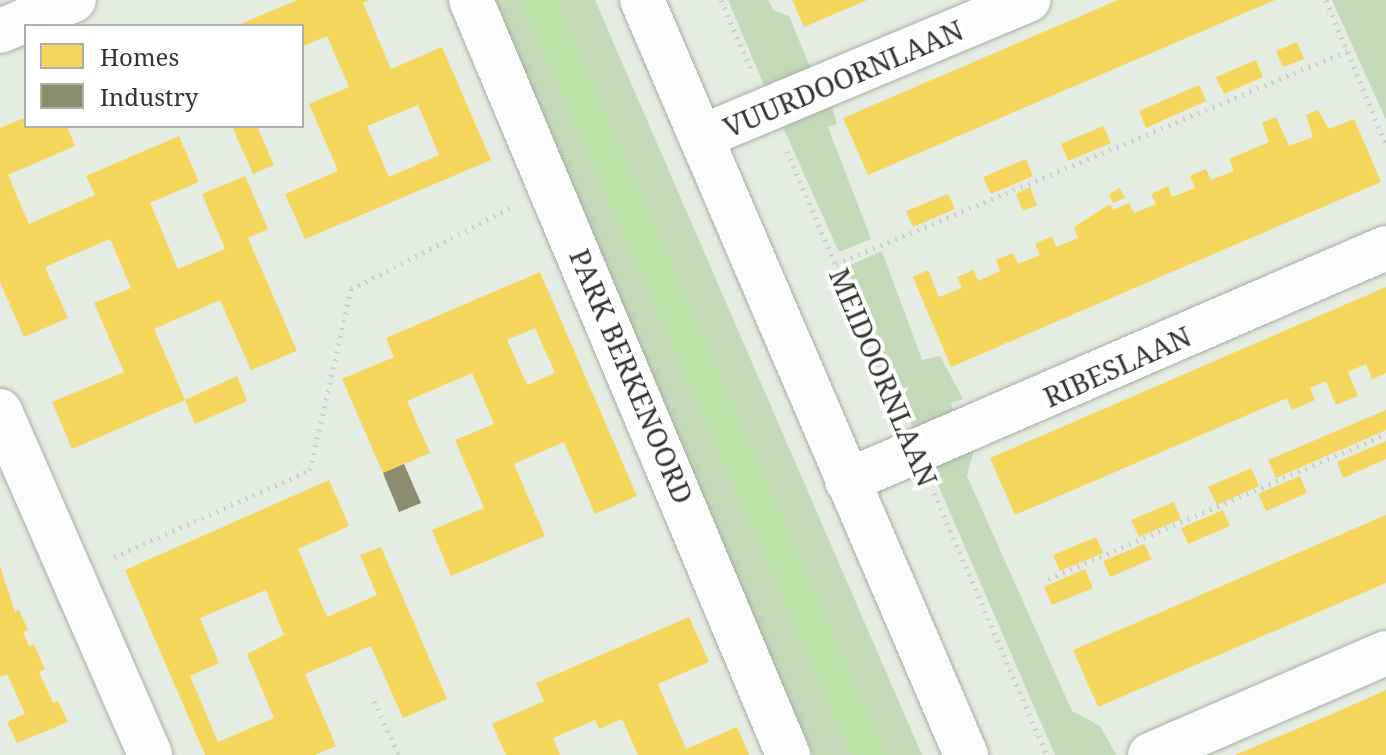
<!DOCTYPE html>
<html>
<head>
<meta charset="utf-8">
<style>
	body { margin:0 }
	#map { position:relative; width:1386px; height:755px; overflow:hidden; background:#e5ede2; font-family:"Noto Serif",serif }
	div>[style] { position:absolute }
	.green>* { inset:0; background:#c3d9b8 }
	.water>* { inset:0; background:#bce3a7 }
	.homes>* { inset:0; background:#f6d55c }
	.industry>* { inset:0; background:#8c8c6e }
	.path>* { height:5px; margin-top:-2.5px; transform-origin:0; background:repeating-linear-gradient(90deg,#cdcfcc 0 2px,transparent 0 8px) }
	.roads { filter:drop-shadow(0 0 2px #a7ada6) drop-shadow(0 0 2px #a7ada6) }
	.minor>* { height:44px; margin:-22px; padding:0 22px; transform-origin:22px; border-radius:22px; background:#fbfcfb }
	.tertiary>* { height:44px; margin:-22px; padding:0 22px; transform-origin:22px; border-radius:22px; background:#fbfcfb }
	span { translate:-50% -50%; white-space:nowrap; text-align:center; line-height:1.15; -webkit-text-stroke:8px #fff; paint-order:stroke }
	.street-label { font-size:28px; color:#31362e }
	.legend { position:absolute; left:24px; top:24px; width:280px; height:104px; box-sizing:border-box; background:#fff; border:2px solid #adafab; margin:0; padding:10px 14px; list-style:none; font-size:24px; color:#31362e }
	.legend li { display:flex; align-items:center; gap:16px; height:40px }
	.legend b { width:40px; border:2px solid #adafab }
</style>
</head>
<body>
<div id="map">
	<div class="green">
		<div style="clip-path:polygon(484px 0,595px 0,922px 755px,813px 755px)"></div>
		<div style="clip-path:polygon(728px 0,768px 0,773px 10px,789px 16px,814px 77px,769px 97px)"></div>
		<div style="clip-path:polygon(1332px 0,1386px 0,1386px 120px)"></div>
		<div style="clip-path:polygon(831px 103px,837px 124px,828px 127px,871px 239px,839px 252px,782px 125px)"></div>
		<div style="clip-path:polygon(882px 251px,922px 360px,940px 356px,963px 399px,951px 403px,956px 420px,916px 435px,844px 268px)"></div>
		<div style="clip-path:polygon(975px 446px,967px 476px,1072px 711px,1100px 726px,1116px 755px,1055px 755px,929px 464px)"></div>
	</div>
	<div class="water">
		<div style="clip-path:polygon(520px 0,557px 0,887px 755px,851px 755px)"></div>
	</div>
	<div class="homes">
		<div style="clip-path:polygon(evenodd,297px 0,370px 0,363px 3px,391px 69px,442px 47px,491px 160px,305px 239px,285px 194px,338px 171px,309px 104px,349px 87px,327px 36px,302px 47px,302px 26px,236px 26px,297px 0,418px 105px,439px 155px,389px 177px,367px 126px,418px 105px)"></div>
		<div style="clip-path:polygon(792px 0,867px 0,804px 27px)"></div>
		<div style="clip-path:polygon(1118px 0,1275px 0,868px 175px,843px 118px)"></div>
		<div style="clip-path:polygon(1297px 42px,1304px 59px,1283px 67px,1276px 51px)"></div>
		<div style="clip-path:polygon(1256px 60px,1263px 77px,1224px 94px,1216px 77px)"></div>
		<div style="clip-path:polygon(1199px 85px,1206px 101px,1146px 128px,1139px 111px)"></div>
		<div style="clip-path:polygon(1318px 110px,1329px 129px,1354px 119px,1381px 182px,951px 367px,913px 277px,928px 270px,939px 297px,962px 288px,957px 277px,974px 270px,978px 281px,1000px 271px,996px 260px,1013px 253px,1018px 264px,1040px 255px,1035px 244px,1052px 236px,1056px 247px,1078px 238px,1074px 227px,1110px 204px,1113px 210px,1129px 203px,1134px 213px,1156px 204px,1151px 194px,1168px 186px,1172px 197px,1195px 188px,1190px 176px,1206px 169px,1211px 180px,1234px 171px,1229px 159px,1269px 142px,1262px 123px,1276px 117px,1289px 146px,1313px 137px,1306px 115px)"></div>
		<div style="clip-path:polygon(26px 117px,26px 126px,67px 126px,75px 146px,8px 175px,29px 224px,95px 195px,86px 176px,179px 136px,199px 182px,150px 203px,178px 269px,225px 249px,202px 194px,245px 176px,268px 229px,248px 238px,297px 351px,251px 370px,220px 300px,154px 329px,185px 400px,72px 449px,52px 402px,124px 372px,94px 303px,131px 288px,110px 239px,45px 267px,68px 318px,24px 337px,0 282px,0 128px)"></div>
		<div style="clip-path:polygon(232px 126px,257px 126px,274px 165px,253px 174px)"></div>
		<div style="clip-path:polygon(1103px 126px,1111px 143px,1068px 161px,1061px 144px)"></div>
		<div style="clip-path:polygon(1026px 159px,1033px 176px,991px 194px,983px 177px)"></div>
		<div style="clip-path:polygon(1030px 187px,1037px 205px,1023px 211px,1016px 194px)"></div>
		<div style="clip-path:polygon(1120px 188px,1125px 198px,1113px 203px,1109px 194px)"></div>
		<div style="clip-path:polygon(948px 194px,955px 209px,913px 227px,906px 211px)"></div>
		<div style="clip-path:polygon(evenodd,540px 272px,637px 496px,595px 514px,564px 442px,514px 464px,545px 536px,451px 576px,432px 530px,484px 508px,455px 440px,494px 424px,472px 373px,407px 401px,430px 453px,383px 473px,342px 379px,394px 357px,386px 338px,540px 272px,535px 328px,555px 373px,527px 385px,507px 340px,535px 328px)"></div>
		<div style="clip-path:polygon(1386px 287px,1386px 373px,1372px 379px,1366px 364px,1348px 372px,1358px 396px,1336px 405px,1326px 381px,1310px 388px,1315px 400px,1292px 410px,1287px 398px,1015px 515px,990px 458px)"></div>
		<div style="clip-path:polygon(237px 376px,247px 401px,195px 424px,185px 400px)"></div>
		<div style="clip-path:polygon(1386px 410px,1386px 430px,1276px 478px,1268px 460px)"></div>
		<div style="clip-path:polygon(1386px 441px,1386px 459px,1343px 478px,1337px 462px)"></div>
		<div style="clip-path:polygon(1251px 468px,1259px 486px,1217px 505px,1208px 487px)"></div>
		<div style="clip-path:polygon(1300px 476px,1307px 493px,1266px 511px,1258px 494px)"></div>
		<div style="clip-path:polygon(evenodd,329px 480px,349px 526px,298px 549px,327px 617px,377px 595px,360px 555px,381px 547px,447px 699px,403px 718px,371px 646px,305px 674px,336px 746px,315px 755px,205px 755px,125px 570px,329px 480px,266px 590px,284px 635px,247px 654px,274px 718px,218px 742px,190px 676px,219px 663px,200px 618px,266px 590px)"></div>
		<div style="clip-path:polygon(1174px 502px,1181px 519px,1139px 537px,1131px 520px)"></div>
		<div style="clip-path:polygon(1223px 510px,1230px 526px,1188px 544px,1181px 528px)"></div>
		<div style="clip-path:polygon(1386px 515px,1386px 583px,1098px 707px,1073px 650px)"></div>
		<div style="clip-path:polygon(1096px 537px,1103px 553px,1060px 571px,1053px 555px)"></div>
		<div style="clip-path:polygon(1144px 544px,1152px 559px,1110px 577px,1103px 561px)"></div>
		<div style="clip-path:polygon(0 566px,15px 612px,19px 610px,28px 630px,23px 632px,29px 646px,34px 644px,45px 669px,39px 672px,53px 703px,58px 701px,68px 722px,17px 743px,7px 722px,25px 714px,7px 674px,0 677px)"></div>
		<div style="clip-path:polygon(1085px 569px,1093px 588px,1052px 605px,1044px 587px)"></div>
		<div style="clip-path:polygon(689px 617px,709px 662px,658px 684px,686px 749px,737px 727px,749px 755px,638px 755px,622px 719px,599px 729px,595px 720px,553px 738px,560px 755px,506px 755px,492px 724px,544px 701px,536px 683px)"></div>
		<div style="clip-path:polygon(1386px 690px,1386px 755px,1235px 755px,1332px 714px)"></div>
	</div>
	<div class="industry">
		<div style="clip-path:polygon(404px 464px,421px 503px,399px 512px,383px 473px)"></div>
	</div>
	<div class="path">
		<div style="left:721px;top:0;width:75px;rotate:66.5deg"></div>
		<div style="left:1326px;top:0;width:156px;rotate:67.4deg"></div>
		<div style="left:787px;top:151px;width:283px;rotate:66.9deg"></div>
		<div style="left:836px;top:264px;width:554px;rotate:-22.63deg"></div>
		<div style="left:934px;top:493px;width:285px;rotate:66.7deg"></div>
		<div style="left:114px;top:557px;width:214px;rotate:-23.9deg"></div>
		<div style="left:310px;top:470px;width:186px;rotate:-77.2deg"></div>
		<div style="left:351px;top:289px;width:178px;rotate:-27deg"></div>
		<div style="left:1048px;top:579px;width:368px;rotate:-23.2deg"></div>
		<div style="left:374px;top:701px;width:60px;rotate:65.2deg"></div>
	</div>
	<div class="roads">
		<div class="minor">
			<div style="left:471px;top:0;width:819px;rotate:67.22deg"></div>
			<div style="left:0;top:31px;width:80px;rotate:-22.7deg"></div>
			<div style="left:701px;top:137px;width:355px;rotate:-22.7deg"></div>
			<div style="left:0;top:411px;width:375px;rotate:66.4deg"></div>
			<div style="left:847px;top:481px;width:587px;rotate:-23.38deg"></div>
			<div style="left:1150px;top:755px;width:257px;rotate:-23.4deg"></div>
		</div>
		<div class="tertiary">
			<div style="left:642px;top:0;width:822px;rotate:66.77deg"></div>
		</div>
	</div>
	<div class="street-label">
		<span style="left:843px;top:78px;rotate:-23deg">VUURDOORNLAAN</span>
		<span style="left:1117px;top:366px;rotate:-24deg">RIBESLAAN</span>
		<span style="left:632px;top:376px;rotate:67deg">PARK BERKENOORD</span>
		<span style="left:884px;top:377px;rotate:67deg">MEIDOORNLAAN</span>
	</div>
	<ul class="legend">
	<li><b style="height:22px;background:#f6d55c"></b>Homes</li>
	<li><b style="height:22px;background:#8c8c6e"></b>Industry</li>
	</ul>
</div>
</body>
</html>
